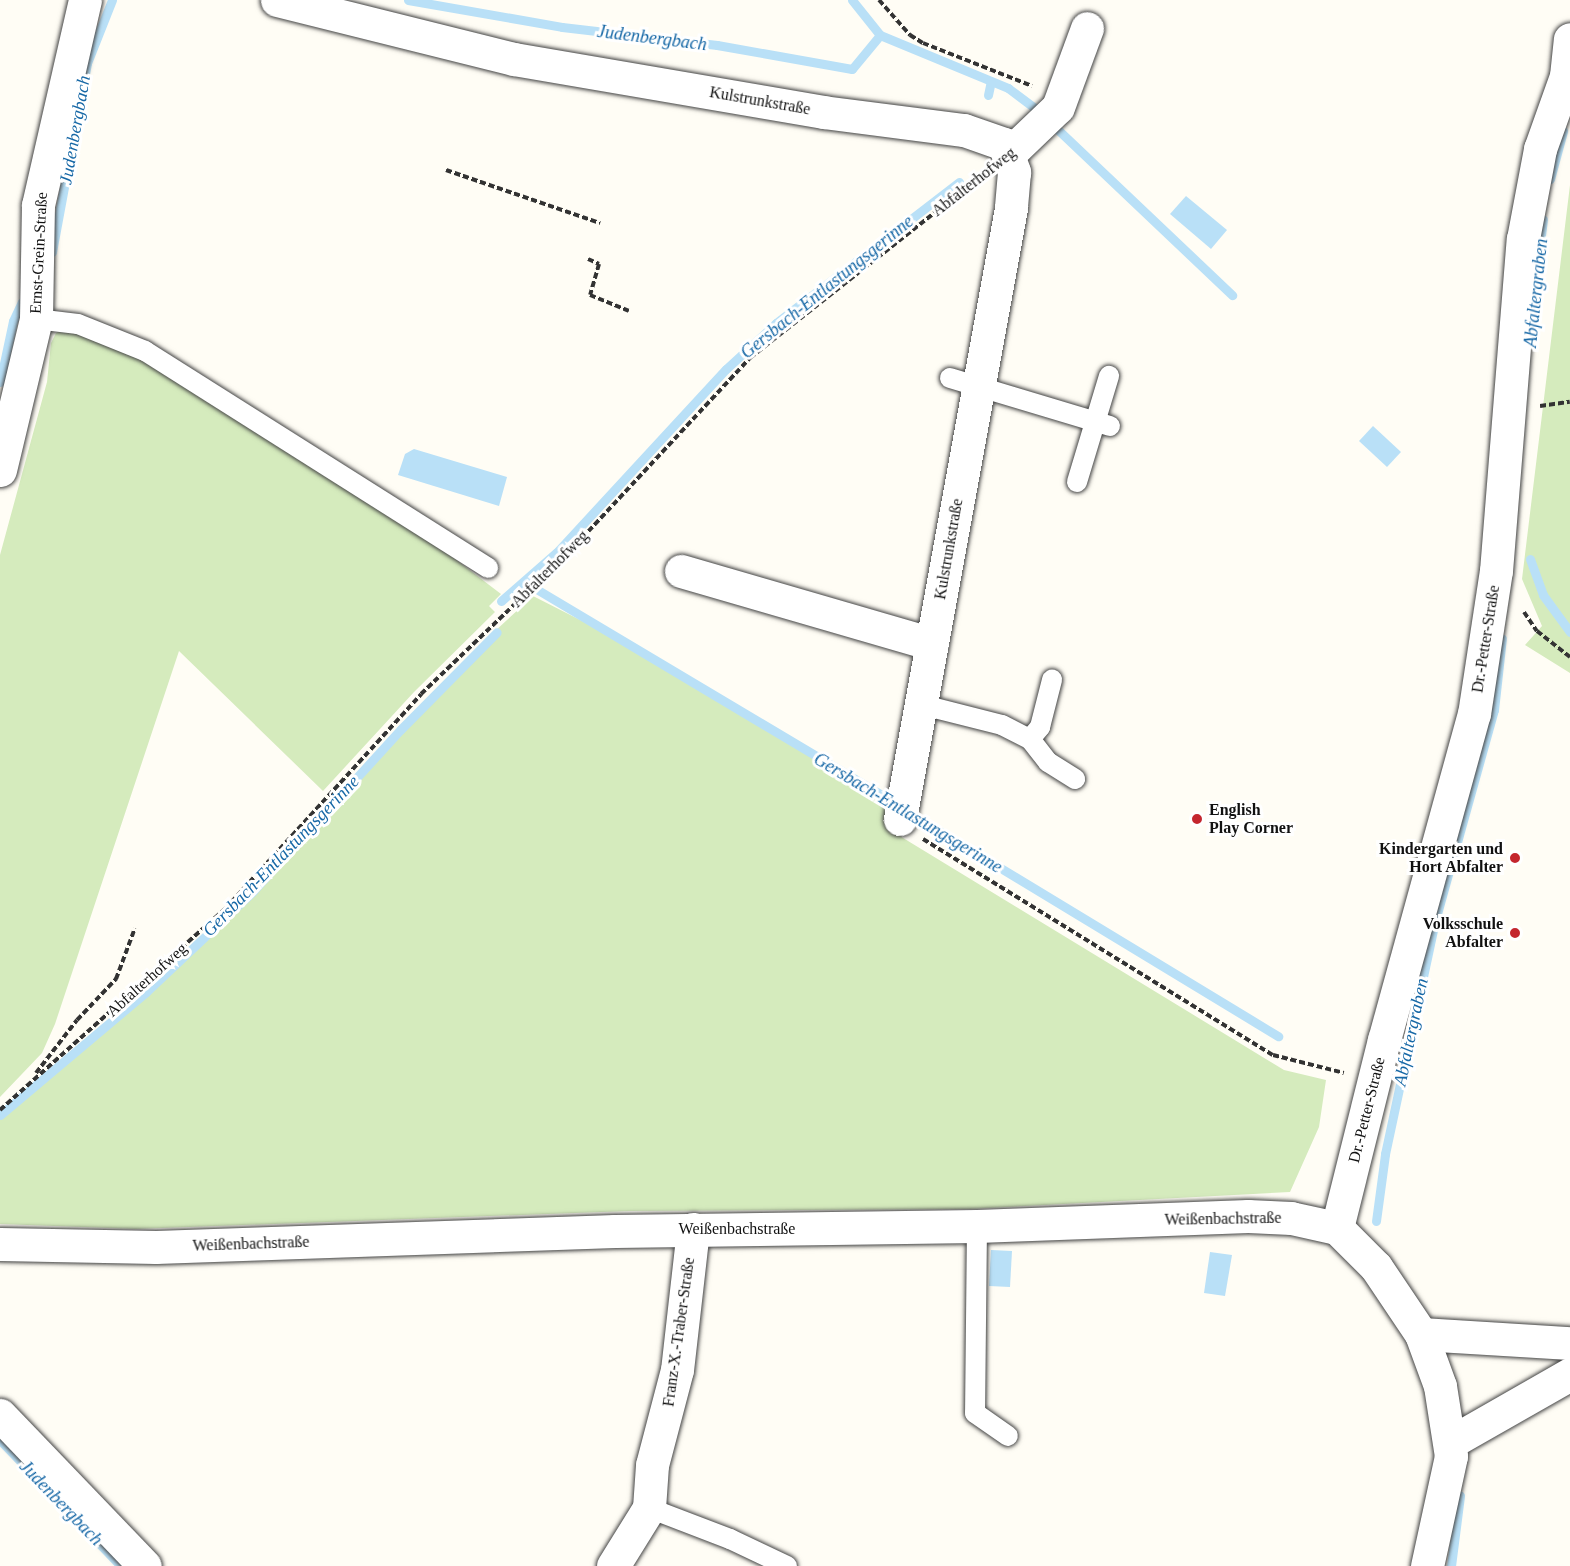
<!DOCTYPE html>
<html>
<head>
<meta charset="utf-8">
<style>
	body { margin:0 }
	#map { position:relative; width:1570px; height:1566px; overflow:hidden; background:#fffdf5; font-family:"Times New Roman",serif }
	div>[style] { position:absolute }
	.green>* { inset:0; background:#d5ebbd }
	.water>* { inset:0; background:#b9e0f7 }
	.stream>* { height:9px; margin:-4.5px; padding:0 4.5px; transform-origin:4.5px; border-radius:4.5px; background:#b9e0f7 }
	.path>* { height:4px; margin-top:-2px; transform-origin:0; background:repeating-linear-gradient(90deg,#333 0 6px,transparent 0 9px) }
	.roads { filter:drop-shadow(0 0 2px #444) drop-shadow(0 0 2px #444) }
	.service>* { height:20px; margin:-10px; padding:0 10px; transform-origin:10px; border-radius:10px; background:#fff }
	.minor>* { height:33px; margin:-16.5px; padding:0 16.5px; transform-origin:16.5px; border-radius:16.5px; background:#fff }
	.dots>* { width:16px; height:16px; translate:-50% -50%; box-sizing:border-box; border:3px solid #fff; border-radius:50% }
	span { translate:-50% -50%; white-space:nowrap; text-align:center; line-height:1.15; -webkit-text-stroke:6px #fff; paint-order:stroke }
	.street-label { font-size:16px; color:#111 }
	.poi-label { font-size:16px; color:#111; font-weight:700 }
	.left { translate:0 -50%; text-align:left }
	.right { translate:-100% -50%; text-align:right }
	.water-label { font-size:18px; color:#1768a6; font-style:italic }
</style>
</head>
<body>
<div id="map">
	<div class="green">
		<div style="clip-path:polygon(1570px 185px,1570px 673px,1525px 645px,1542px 626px,1522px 579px)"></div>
		<div style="clip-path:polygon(66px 328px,116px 345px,166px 371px,421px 533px,501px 594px,489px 606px,495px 612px,414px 692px,323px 791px,179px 651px,55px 1024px,42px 1053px,0 1097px,0 555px,47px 382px,51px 343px,56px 333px)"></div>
		<div style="clip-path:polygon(533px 596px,590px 625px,893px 801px,890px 830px,1284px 1070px,1326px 1080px,1319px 1127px,1290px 1192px,970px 1209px,629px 1211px,136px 1229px,0 1224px,0 1115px,146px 992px,253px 891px,482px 643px)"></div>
	</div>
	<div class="water">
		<div style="clip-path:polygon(1186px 196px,1227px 230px,1211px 249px,1170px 214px)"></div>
		<div style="clip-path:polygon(1373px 426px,1401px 452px,1387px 467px,1359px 441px)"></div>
		<div style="clip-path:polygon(414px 449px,507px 477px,499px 506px,398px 475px,405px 454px)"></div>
		<div style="clip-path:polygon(991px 1250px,1012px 1251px,1010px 1287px,989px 1286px)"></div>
		<div style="clip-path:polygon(1210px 1252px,1232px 1255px,1225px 1296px,1204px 1293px)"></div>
	</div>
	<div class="stream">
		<div style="left:408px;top:0;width:156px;rotate:9.9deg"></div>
		<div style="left:562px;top:27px;width:156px;rotate:6.6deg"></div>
		<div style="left:717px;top:45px;width:137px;rotate:10.1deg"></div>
		<div style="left:852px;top:69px;width:44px;rotate:-50.5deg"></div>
		<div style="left:852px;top:0;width:45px;rotate:51.3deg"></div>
		<div style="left:880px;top:35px;width:139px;rotate:22.5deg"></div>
		<div style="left:1008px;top:88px;width:34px;rotate:37deg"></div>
		<div style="left:1035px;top:108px;width:272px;rotate:43.5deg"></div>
		<div style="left:988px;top:95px;width:14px;rotate:-78deg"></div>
		<div style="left:1550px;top:179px;width:50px;rotate:-74.8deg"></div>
		<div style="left:52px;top:252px;width:192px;rotate:-79.5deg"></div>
		<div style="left:87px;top:63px;width:68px;rotate:-68.4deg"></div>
		<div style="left:1537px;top:268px;width:49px;rotate:-83deg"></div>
		<div style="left:0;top:382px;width:62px;rotate:-78deg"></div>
		<div style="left:13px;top:321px;width:21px;rotate:-65deg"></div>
		<div style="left:1530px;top:559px;width:38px;rotate:70deg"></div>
		<div style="left:1543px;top:595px;width:46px;rotate:53.9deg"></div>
		<div style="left:538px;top:590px;width:418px;rotate:30.8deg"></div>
		<div style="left:501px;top:601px;width:74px;rotate:-41.2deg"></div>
		<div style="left:557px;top:552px;width:249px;rotate:-47.3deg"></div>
		<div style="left:726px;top:369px;width:68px;rotate:-42.6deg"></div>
		<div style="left:776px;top:323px;width:231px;rotate:-37.6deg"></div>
		<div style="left:908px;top:812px;width:433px;rotate:31.2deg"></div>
		<div style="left:0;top:1115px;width:191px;rotate:-40.1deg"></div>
		<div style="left:146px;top:992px;width:147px;rotate:-43.3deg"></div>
		<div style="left:253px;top:891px;width:219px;rotate:-47.6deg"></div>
		<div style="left:401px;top:729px;width:136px;rotate:-45.3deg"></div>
		<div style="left:1376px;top:1221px;width:68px;rotate:-82.3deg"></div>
		<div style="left:1385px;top:1154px;width:238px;rotate:-77.9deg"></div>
		<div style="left:1435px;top:921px;width:219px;rotate:-74.4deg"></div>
		<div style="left:1494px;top:710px;width:72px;rotate:-83.7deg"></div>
		<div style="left:0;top:1440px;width:175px;rotate:46.2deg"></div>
		<div style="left:1451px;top:1566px;width:71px;rotate:-82.7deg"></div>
	</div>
	<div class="path">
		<div style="left:879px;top:0;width:47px;rotate:48.5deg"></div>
		<div style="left:910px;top:35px;width:15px;rotate:32deg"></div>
		<div style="left:923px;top:43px;width:117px;rotate:21.5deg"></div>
		<div style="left:446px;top:170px;width:163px;rotate:19deg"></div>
		<div style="left:588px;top:259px;width:12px;rotate:24deg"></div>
		<div style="left:599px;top:264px;width:32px;rotate:106deg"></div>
		<div style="left:590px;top:295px;width:42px;rotate:22.3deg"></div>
		<div style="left:1540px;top:406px;width:30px;rotate:-8deg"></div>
		<div style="left:1524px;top:612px;width:23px;rotate:56deg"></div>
		<div style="left:1537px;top:631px;width:42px;rotate:38.2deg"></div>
		<div style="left:923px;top:839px;width:411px;rotate:31.7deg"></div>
		<div style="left:1273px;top:1055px;width:73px;rotate:14.2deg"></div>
		<div style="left:36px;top:1073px;width:67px;rotate:-52.3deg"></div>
		<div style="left:77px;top:1020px;width:57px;rotate:-46.4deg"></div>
		<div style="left:116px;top:979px;width:54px;rotate:-69.6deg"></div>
		<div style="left:0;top:1110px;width:302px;rotate:-41.8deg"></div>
		<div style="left:225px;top:909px;width:291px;rotate:-47.6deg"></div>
		<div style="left:421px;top:694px;width:207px;rotate:-43.8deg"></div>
		<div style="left:570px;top:551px;width:264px;rotate:-47deg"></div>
		<div style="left:750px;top:358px;width:294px;rotate:-38.2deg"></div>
	</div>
	<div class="roads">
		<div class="service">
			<div style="left:36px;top:319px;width:42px;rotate:6.8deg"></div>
			<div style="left:78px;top:324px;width:72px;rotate:21.9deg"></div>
			<div style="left:145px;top:351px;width:406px;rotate:32.3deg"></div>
			<div style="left:950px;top:378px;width:167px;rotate:16.7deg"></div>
			<div style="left:1077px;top:482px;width:111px;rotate:-73.2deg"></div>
			<div style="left:923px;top:705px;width:81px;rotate:14.2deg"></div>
			<div style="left:1002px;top:725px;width:31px;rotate:27deg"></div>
			<div style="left:1030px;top:739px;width:29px;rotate:52deg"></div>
			<div style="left:1048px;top:762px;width:32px;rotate:32deg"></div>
			<div style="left:1030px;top:739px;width:16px;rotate:-50deg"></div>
			<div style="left:1040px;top:727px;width:49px;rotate:-75.7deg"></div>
			<div style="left:977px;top:1226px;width:187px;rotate:90.6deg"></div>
			<div style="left:975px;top:1413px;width:40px;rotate:34.9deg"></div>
			<div style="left:649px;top:1508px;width:87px;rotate:20.9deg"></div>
			<div style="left:730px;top:1539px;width:63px;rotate:25.3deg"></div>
		</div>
		<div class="minor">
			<div style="left:277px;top:0;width:244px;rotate:14deg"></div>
			<div style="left:514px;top:59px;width:314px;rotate:9.7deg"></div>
			<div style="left:823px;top:112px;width:142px;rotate:7.3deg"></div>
			<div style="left:964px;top:130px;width:42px;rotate:19.3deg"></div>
			<div style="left:1004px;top:144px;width:30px;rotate:70deg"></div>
			<div style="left:1014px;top:172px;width:36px;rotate:95deg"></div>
			<div style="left:1011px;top:208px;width:621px;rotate:100.3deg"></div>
			<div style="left:1010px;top:153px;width:66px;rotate:-43.8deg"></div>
			<div style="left:1058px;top:107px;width:84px;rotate:-69.8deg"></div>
			<div style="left:0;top:470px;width:155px;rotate:-76.6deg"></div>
			<div style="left:36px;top:319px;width:114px;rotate:-89deg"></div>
			<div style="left:38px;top:205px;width:210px;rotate:-77.1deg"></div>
			<div style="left:681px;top:571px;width:261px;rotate:16.2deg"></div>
			<div style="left:1337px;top:1228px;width:194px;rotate:-76deg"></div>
			<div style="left:1384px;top:1040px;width:338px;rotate:-74.6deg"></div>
			<div style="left:1474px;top:714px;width:145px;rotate:-81.3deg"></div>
			<div style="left:1496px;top:571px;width:333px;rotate:-85.4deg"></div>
			<div style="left:1523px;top:239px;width:92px;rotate:-79.3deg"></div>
			<div style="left:1540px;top:149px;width:77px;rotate:-70.4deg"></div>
			<div style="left:1566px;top:76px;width:37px;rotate:-84deg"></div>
			<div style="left:0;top:1244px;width:156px;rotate:1.1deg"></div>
			<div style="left:156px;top:1247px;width:459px;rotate:-2deg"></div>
			<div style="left:615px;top:1231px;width:362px;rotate:-0.8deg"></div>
			<div style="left:977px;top:1226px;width:271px;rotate:-2.1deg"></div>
			<div style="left:1248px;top:1216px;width:43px;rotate:2.7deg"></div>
			<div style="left:1291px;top:1218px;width:47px;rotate:12.3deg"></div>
			<div style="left:1337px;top:1228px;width:55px;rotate:45deg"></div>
			<div style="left:1376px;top:1267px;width:81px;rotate:56.1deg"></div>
			<div style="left:1421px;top:1334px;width:55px;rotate:69.9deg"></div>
			<div style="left:1440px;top:1386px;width:71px;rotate:81.1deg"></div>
			<div style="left:1451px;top:1456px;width:113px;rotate:102.3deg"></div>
			<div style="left:1421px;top:1334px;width:149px;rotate:3.5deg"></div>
			<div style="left:0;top:1415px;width:209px;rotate:46.2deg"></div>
			<div style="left:1451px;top:1442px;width:137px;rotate:-29.7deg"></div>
			<div style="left:613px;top:1566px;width:68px;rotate:-58.2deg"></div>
			<div style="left:649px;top:1508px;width:43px;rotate:-86deg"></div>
			<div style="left:652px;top:1465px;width:98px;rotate:-75.3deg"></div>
			<div style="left:677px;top:1370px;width:142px;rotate:-83.5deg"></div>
		</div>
	</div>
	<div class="dots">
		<div style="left:1197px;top:819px;background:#c4262e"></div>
		<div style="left:1515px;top:858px;background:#c4262e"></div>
		<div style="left:1515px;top:933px;background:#c4262e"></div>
	</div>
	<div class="street-label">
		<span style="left:760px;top:101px;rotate:10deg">Kulstrunkstraße</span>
		<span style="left:974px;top:182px;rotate:-38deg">Abfalterhofweg</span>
		<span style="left:39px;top:253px;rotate:-87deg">Ernst-Grein-Straße</span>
		<span style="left:949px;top:549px;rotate:-80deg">Kulstrunkstraße</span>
		<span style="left:550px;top:569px;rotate:-45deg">Abfalterhofweg</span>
		<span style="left:1486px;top:639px;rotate:-81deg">Dr.-Petter-Straße</span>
		<span style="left:147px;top:980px;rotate:-42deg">Abfalterhofweg</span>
		<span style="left:1367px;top:1110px;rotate:-76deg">Dr.-Petter-Straße</span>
		<span style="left:1223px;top:1219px;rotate:-1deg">Weißenbachstraße</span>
		<span style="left:737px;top:1229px">Weißenbachstraße</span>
		<span style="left:251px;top:1244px;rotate:-2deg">Weißenbachstraße</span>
		<span style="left:679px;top:1332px;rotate:-82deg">Franz-X.-Traber-Straße</span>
	</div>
	<div class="poi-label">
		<span class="left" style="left:1209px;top:819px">English<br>Play Corner</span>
		<span class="right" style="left:1503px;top:858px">Kindergarten und<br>Hort Abfalter</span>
		<span class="right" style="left:1503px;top:933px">Volksschule<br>Abfalter</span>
	</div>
	<div class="water-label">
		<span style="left:652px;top:38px;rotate:7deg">Judenbergbach</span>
		<span style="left:75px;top:130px;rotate:-80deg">Judenbergbach</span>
		<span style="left:827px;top:287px;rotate:-39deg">Gersbach-Entlastungsgerinne</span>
		<span style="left:1536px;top:293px;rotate:-84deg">Abfaltergraben</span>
		<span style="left:908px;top:813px;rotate:31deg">Gersbach-Entlastungsgerinne</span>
		<span style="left:281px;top:856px;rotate:-46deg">Gersbach-Entlastungsgerinne</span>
		<span style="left:1411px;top:1032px;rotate:-78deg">Abfaltergraben</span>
		<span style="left:61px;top:1503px;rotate:46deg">Judenbergbach</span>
	</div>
</div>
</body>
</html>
